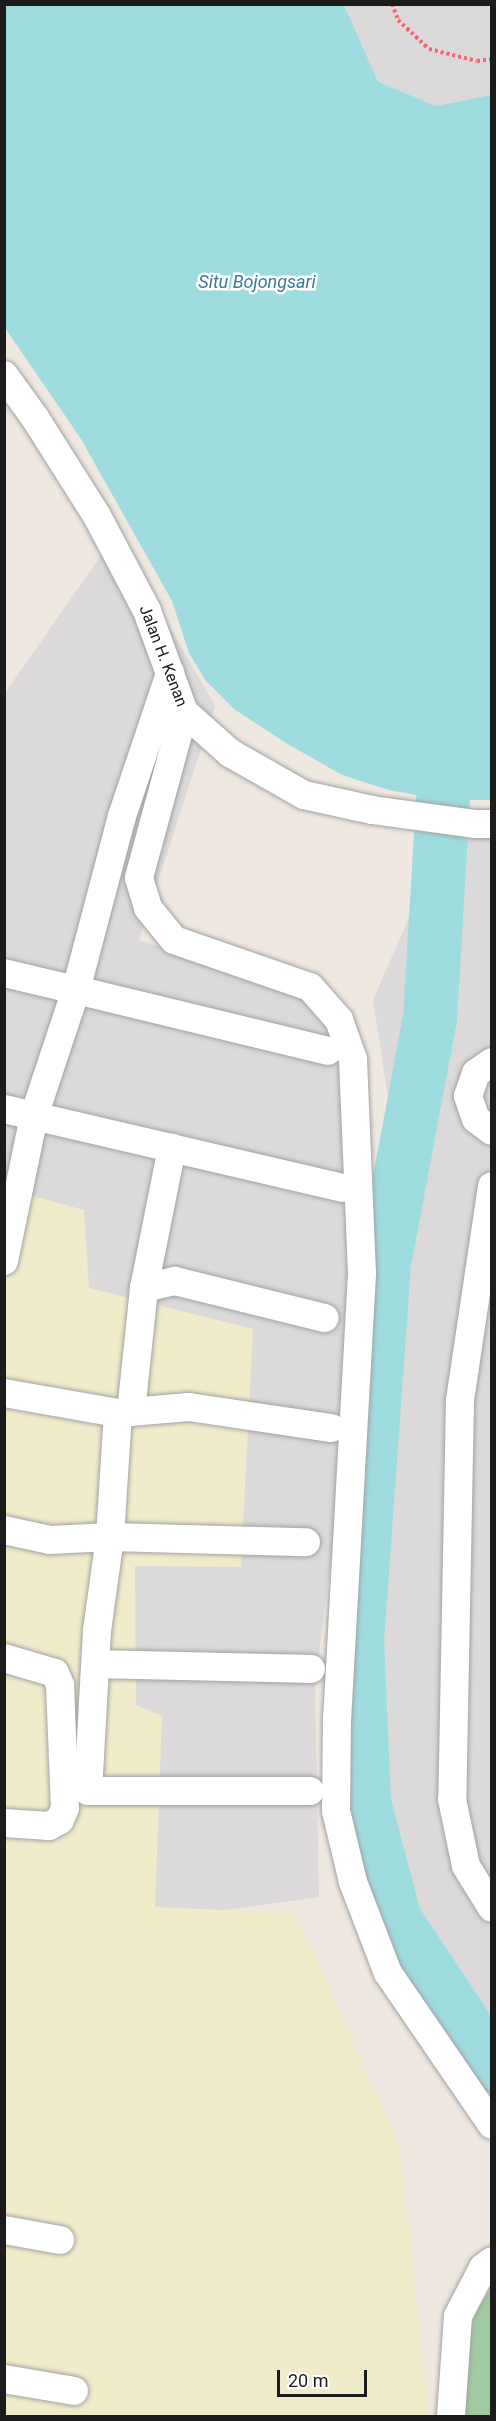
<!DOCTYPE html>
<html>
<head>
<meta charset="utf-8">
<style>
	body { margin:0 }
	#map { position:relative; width:496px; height:2421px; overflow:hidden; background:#efe8e1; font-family:Roboto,sans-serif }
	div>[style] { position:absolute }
	.residential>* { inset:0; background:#dbd9da }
	.farmland>* { inset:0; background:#f0ecca }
	.cemetery>* { inset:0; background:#a1caa0 }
	.water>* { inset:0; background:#9edce0 }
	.river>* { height:54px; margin:-27px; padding:0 27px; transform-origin:27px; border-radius:27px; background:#9edce0 }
	.path>* { height:4px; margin-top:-2px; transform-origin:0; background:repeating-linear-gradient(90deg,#ff626c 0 3px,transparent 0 6px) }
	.roads { filter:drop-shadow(0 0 2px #a3a3a3) drop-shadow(0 0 2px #a3a3a3) }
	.street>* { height:28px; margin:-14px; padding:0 14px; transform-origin:14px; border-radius:14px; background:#fff }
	span { translate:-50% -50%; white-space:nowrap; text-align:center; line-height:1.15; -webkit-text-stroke:5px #fff; paint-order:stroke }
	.street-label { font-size:16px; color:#1c1c1c }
	.water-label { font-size:18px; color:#3b7a9b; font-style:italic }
	.frame { position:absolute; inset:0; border:6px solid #1c1c1c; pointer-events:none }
	.scale { position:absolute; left:277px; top:2370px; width:90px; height:27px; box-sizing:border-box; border:3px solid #1c1c1c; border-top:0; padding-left:8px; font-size:18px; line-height:21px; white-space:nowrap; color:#1c1c1c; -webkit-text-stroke:4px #fff; paint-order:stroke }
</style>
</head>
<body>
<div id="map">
	<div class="residential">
		<div style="clip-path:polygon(344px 5px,491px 5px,491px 95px,436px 106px,377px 82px)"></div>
		<div style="clip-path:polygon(116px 534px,215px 706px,139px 940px,335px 1003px,361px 1197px,349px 1413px,315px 1686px,319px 1897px,5px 1940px,5px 693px)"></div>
		<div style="clip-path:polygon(455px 812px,491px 814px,491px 2066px,362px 1861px,401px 1183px,373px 1000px)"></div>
	</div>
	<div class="farmland">
		<div style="clip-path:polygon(4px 1188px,84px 1210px,89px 1288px,253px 1329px,241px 1567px,135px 1566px,136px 1705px,162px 1716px,155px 1907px,296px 1913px,400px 2148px,429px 2416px,5px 2416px)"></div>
	</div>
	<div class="cemetery">
		<div style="clip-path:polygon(491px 2287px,491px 2416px,463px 2416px,462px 2377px,474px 2315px)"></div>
	</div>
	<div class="water">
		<div style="clip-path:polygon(4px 5px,344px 5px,378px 82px,436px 106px,491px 95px,491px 800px,443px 800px,389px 790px,342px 775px,286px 743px,234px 709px,206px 681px,189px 653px,172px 601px,81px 439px,5px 328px)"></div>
	</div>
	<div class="river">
		<div style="left:443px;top:800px;width:218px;rotate:93.4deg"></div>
		<div style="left:430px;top:1018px;width:250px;rotate:100.6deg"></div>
		<div style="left:384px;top:1264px;width:374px;rotate:94.1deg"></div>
		<div style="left:357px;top:1637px;width:166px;rotate:87.6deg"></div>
		<div style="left:364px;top:1803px;width:121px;rotate:75.2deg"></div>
		<div style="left:395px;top:1920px;width:175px;rotate:56.4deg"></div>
	</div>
	<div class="path">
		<div style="left:392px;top:4px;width:17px;rotate:69deg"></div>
		<div style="left:398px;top:20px;width:42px;rotate:43.1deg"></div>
		<div style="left:429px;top:49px;width:49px;rotate:14deg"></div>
		<div style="left:477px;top:61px;width:15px;rotate:-8deg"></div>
	</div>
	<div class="roads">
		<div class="street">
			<div style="left:4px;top:375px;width:53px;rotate:54.2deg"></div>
			<div style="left:35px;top:418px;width:116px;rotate:57.7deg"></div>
			<div style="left:97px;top:516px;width:107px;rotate:62.2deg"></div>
			<div style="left:147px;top:611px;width:108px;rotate:69.9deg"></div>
			<div style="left:184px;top:712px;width:62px;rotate:41.7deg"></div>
			<div style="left:230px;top:753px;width:85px;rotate:29.6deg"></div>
			<div style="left:304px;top:795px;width:70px;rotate:12.4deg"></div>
			<div style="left:372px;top:810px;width:105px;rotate:7.7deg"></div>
			<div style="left:476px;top:824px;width:16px"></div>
			<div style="left:184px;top:712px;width:172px;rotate:105.2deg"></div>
			<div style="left:139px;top:878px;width:31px;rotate:73deg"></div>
			<div style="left:148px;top:908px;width:41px;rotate:50.9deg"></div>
			<div style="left:174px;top:940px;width:144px;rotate:19.1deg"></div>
			<div style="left:310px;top:987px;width:44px;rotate:48.7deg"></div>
			<div style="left:339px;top:1020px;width:41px;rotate:70.3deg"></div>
			<div style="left:353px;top:1059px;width:215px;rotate:87.6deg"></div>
			<div style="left:362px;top:1274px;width:444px;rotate:93.2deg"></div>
			<div style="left:337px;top:1717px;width:94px;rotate:90.6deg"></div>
			<div style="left:336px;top:1811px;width:73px;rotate:76.5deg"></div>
			<div style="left:353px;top:1882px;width:97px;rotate:69deg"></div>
			<div style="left:388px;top:1973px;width:184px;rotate:55.6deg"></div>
			<div style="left:4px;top:973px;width:74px;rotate:13.3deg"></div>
			<div style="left:76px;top:990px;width:180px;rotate:-75.2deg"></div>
			<div style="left:122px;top:816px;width:151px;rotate:-71.4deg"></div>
			<div style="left:492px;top:1062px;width:19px;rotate:145deg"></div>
			<div style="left:476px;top:1073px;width:24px;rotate:109deg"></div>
			<div style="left:468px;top:1096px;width:24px;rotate:71deg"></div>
			<div style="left:476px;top:1119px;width:20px;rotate:37deg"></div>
			<div style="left:4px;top:1109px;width:31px;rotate:13deg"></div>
			<div style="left:34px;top:1116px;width:133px;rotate:-71.6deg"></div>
			<div style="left:76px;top:990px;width:259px;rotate:13.6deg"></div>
			<div style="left:492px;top:1186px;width:216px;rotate:98.5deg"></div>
			<div style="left:460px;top:1400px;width:399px;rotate:91.1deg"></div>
			<div style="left:452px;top:1799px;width:68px;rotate:78.2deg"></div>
			<div style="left:466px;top:1866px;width:49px;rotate:58.2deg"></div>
			<div style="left:4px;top:1261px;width:148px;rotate:-78.3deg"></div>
			<div style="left:34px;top:1116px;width:317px;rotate:13.1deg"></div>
			<div style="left:144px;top:1288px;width:143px;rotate:-78.7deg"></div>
			<div style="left:4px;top:1393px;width:116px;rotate:10deg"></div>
			<div style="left:118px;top:1413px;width:71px;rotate:-4.8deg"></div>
			<div style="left:189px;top:1407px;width:144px;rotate:8.4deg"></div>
			<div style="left:131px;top:1412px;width:125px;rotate:-84deg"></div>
			<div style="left:144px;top:1288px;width:32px;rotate:-13deg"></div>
			<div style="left:175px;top:1281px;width:154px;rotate:13.9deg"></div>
			<div style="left:118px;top:1413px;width:124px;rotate:93.7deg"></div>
			<div style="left:110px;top:1537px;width:95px;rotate:97.9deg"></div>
			<div style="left:97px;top:1631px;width:160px;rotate:93.2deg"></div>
			<div style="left:88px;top:1791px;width:222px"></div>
			<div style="left:4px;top:1530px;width:47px;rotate:12.3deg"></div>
			<div style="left:50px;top:1540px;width:60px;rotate:-2.9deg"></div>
			<div style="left:110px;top:1537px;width:196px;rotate:1.5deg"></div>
			<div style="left:4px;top:1658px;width:53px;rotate:16.4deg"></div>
			<div style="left:55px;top:1673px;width:13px;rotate:67deg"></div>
			<div style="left:60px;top:1685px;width:123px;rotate:87.7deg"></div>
			<div style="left:65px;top:1808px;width:13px;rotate:113deg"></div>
			<div style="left:60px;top:1820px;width:13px;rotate:151deg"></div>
			<div style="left:49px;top:1826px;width:45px;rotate:-176.2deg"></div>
			<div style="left:96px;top:1664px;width:215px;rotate:1.3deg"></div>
			<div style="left:4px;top:2230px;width:57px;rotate:10.1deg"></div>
			<div style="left:4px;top:2379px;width:71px;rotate:9.7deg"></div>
			<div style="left:451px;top:2416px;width:100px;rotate:-86deg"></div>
			<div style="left:458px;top:2316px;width:54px;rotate:-62.5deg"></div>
			<div style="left:483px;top:2268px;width:11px;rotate:-38deg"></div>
		</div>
	</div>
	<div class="street-label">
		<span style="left:163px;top:656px;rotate:69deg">Jalan H. Kenan</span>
	</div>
	<div class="water-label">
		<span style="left:257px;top:282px">Situ Bojongsari</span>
	</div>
	<div class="frame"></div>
	<div class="scale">20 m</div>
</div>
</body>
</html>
